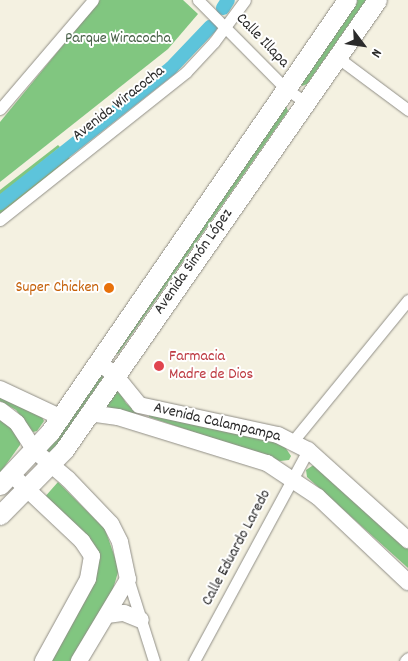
<!DOCTYPE html>
<html>
<head>
<meta charset="utf-8">
<style>
	body { margin:0 }
	#map { position:relative; width:408px; height:661px; overflow:hidden; background:#f4f1e1; font-family:Dekko,sans-serif }
	div>[style] { position:absolute }
	.green>* { inset:0; background:#81c680 }
	.canal>* { height:14px; margin:-7px; padding:0 7px; transform-origin:7px; border-radius:7px; background:#5dc4db }
	.roads { filter:drop-shadow(0 0 1px #908e86) drop-shadow(0 0 1px #908e86) }
	.street>* { height:11px; margin:-5.5px; padding:0 5.5px; transform-origin:5.5px; border-radius:5.5px; background:#fff }
	.secondary>* { height:16px; margin:-8px; padding:0 8px; transform-origin:8px; border-radius:8px; background:#fff }
	.primary>* { height:19px; margin:-9.5px; padding:0 9.5px; transform-origin:9.5px; border-radius:9.5px; background:#fff }
	.dots>* { width:14px; height:14px; translate:-50% -50%; box-sizing:border-box; border:2px solid #fff; border-radius:50% }
	span { translate:-50% -50%; white-space:nowrap; text-align:center; line-height:1.15; -webkit-text-stroke:4px #fff; paint-order:stroke }
	.park-label { font-size:16px; color:#496149 }
	.street-label { font-size:16px; color:#2b2b2b }
	.food-label { font-size:16px; color:#c56008 }
	.right { translate:-100% -50%; text-align:right }
	.health-label { font-size:16px; color:#be3a42 }
	.left { translate:0 -50%; text-align:left }
	.north { position:absolute; left:338px; top:20px; width:50px; height:50px; -webkit-text-stroke:4px #fff; paint-order:stroke; rotate:121deg; font-size:14px; font-weight:700; line-height:20px; text-align:center; color:#2b2b2b }
	.north::after { content:''; display:block; margin:auto; width:18px; height:22px; background:#2b2b2b; clip-path:polygon(50% 0,100% 100%,50% 72%,0 100%) }
</style>
</head>
<body>
<div id="map">
	<div class="green">
		<div style="clip-path:polygon(100px 0,183px 0,198px 14px,168px 49px,0 182px,0 122px)"></div>
		<div style="clip-path:polygon(356px 0,366px 0,307px 84px,302px 86px,300px 80px)"></div>
		<div style="clip-path:polygon(286px 106px,288px 111px,118px 354px,115px 352px)"></div>
		<div style="clip-path:polygon(58px 145px,60px 147px,0 196px,0 190px)"></div>
		<div style="clip-path:polygon(66px 155px,70px 158px,0 215px,0 208px)"></div>
		<div style="clip-path:polygon(99px 372px,104px 376px,52px 452px,45px 451px)"></div>
		<div style="clip-path:polygon(116px 386px,126px 403px,138px 414px,103px 408px)"></div>
		<div style="clip-path:polygon(0 396px,42px 417px,44px 421px,37px 431px,33px 432px,16px 410px,0 401px)"></div>
		<div style="clip-path:polygon(149px 414px,283px 444px,291px 456px,289px 460px,280px 461px,149px 417px)"></div>
		<div style="clip-path:polygon(0 417px,20px 438px,20px 445px,0 473px)"></div>
		<div style="clip-path:polygon(315px 464px,408px 547px,408px 568px,307px 477px,306px 470px)"></div>
		<div style="clip-path:polygon(58px 482px,105px 529px,119px 569px,113px 589px,72px 661px,49px 661px,97px 567px,43px 499px)"></div>
	</div>
	<div class="canal">
		<div style="left:223px;top:8px;width:9px;rotate:-58deg"></div>
		<div style="left:0;top:203px;width:218px;rotate:-38.3deg"></div>
		<div style="left:171px;top:68px;width:57px;rotate:-46.4deg"></div>
	</div>
	<div class="roads">
		<div class="street">
			<div style="left:198px;top:0;width:124px;rotate:45.3deg"></div>
			<div style="left:285px;top:88px;width:24px;rotate:35deg"></div>
			<div style="left:337px;top:57px;width:89px;rotate:36.7deg"></div>
			<div style="left:0;top:109px;width:143px;rotate:-49.5deg"></div>
			<div style="left:0;top:220px;width:238px;rotate:-38.5deg"></div>
			<div style="left:186px;top:72px;width:41px;rotate:-47deg"></div>
			<div style="left:214px;top:42px;width:52px;rotate:-53.6deg"></div>
			<div style="left:293px;top:441px;width:182px;rotate:-50.8deg"></div>
			<div style="left:128px;top:579px;width:86px;rotate:72.4deg"></div>
			<div style="left:194px;top:661px;width:240px;rotate:-61.6deg"></div>
			<div style="left:405px;top:661px;width:4px;rotate:-45deg"></div>
		</div>
		<div class="secondary">
			<div style="left:98px;top:362px;width:21px;rotate:37deg"></div>
			<div style="left:115px;top:375px;width:38px;rotate:51deg"></div>
			<div style="left:139px;top:405px;width:142px;rotate:12.2deg"></div>
			<div style="left:278px;top:435px;width:34px;rotate:27deg"></div>
			<div style="left:308px;top:450px;width:135px;rotate:42deg"></div>
			<div style="left:0;top:389px;width:66px;rotate:25deg"></div>
			<div style="left:0;top:410px;width:21px;rotate:37deg"></div>
			<div style="left:17px;top:423px;width:33px;rotate:57deg"></div>
			<div style="left:35px;top:451px;width:43px;rotate:40.3deg"></div>
			<div style="left:68px;top:479px;width:62px;rotate:46.3deg"></div>
			<div style="left:111px;top:524px;width:20px;rotate:63deg"></div>
			<div style="left:120px;top:542px;width:38px;rotate:78deg"></div>
			<div style="left:128px;top:579px;width:96px;rotate:120.9deg"></div>
			<div style="left:89px;top:413px;width:29px;rotate:8deg"></div>
			<div style="left:118px;top:417px;width:156px;rotate:17.2deg"></div>
			<div style="left:267px;top:463px;width:61px;rotate:33.7deg"></div>
			<div style="left:318px;top:497px;width:124px;rotate:43.4deg"></div>
			<div style="left:11px;top:474px;width:98px;rotate:43.3deg"></div>
			<div style="left:82px;top:541px;width:18px;rotate:56deg"></div>
			<div style="left:92px;top:556px;width:23px;rotate:100deg"></div>
			<div style="left:88px;top:579px;width:94px;rotate:118.8deg"></div>
			<div style="left:107px;top:615px;width:17px;rotate:-7deg"></div>
			<div style="left:124px;top:613px;width:18px;rotate:22deg"></div>
		</div>
		<div class="primary">
			<div style="left:0;top:485px;width:73px;rotate:-46.7deg"></div>
			<div style="left:50px;top:432px;width:524px;rotate:-55.49deg"></div>
			<div style="left:0;top:515px;width:91px;rotate:-45.4deg"></div>
			<div style="left:64px;top:450px;width:548px;rotate:-55.18deg"></div>
		</div>
	</div>
	<div class="dots">
		<div style="left:109px;top:288px;background:#e8710a"></div>
		<div style="left:159px;top:366px;background:#e0444e"></div>
	</div>
	<div class="park-label">
		<span style="left:118px;top:39px">Parque Wiracocha</span>
	</div>
	<div class="street-label">
		<span style="left:262px;top:41px;rotate:46deg">Calle Illapa</span>
		<span style="left:119px;top:104px;rotate:-38deg">Avenida Wiracocha</span>
		<span style="left:194px;top:262px;rotate:-55deg">Avenida Simón López</span>
		<span style="left:217px;top:423px;rotate:13deg">Avenida Calampampa</span>
		<span style="left:237px;top:548px;rotate:-62deg">Calle Eduardo Laredo</span>
	</div>
	<div class="food-label">
		<span class="right" style="left:99px;top:288px">Super Chicken</span>
	</div>
	<div class="health-label">
		<span class="left" style="left:169px;top:366px">Farmacia<br>Madre de Dios</span>
	</div>
	<div class="north">N</div>
</div>
</body>
</html>
